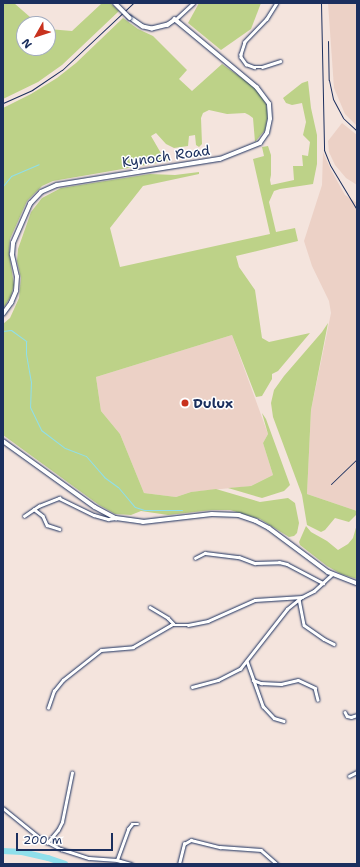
<!DOCTYPE html>
<html>
<head>
<meta charset="utf-8">
<style>
	body { margin:0 }
	#map { position:relative; width:360px; height:867px; overflow:hidden; background:#f4e4dd; font-family:"Shantell Sans",sans-serif }
	div>[style] { position:absolute }
	.built>* { inset:0; background:#ecd1c6 }
	.green>* { inset:0; background:#bdd288 }
	.stream>* { height:1px; margin:-0.5px; padding:0 0.5px; transform-origin:0.5px; border-radius:0.5px; background:#8fdfeb }
	.river>* { height:6px; margin:-3px; padding:0 3px; transform-origin:3px; border-radius:3px; background:#8fdfeb }
	.roads { filter:drop-shadow(0 0 1px #1b2f5e) drop-shadow(0 0 1px #1b2f5e) }
	.street>* { height:2.5px; margin:-1.25px; padding:0 1.25px; transform-origin:1.25px; border-radius:1.25px; background:#fff }
	.secondary>* { height:3.5px; margin:-1.75px; padding:0 1.75px; transform-origin:1.75px; border-radius:1.75px; background:#fff }
	.rail>* { height:1px; margin:-0.5px; padding:0 0.5px; transform-origin:0.5px; border-radius:0.5px; background:#1b2f5e }
	.bridges { filter:drop-shadow(0 0 1px #1b2f5e) drop-shadow(0 0 1px #1b2f5e) }
	.secondary-bridge>* { height:3.5px; margin:-1.75px; padding:0 1.75px; transform-origin:1.75px; border-radius:1.75px; background:#fff }
	.dots>* { width:11px; height:11px; translate:-50% -50%; box-sizing:border-box; border:2px solid #fff; border-radius:50% }
	span { translate:-50% -50%; white-space:nowrap; text-align:center; line-height:1.15; -webkit-text-stroke:3px #fff; paint-order:stroke }
	.street-label { font-size:14px; color:#1b2f5e }
	.poi-label { font-size:14px; color:#1b2f5e; font-weight:700 }
	.left { translate:0 -50%; text-align:left }
	.frame { position:absolute; inset:0; border:4px solid #1b2f5e; pointer-events:none }
	.north { position:absolute; left:16px; top:16px; width:40px; height:40px; box-sizing:border-box; background:#fff; border:1px solid #a4acbf; border-radius:50%; rotate:231deg; font-size:11px; font-weight:700; line-height:16px; text-align:center; color:#1b2f5e }
	.north::after { content:''; display:block; margin:auto; width:14px; height:18px; background:#c8321e; clip-path:polygon(50% 0,100% 100%,50% 72%,0 100%) }
	.scale { position:absolute; left:16px; top:833px; width:97px; height:18px; box-sizing:border-box; border:2px solid #1b2f5e; border-top:0; padding-left:5px; font-size:12px; line-height:14px; white-space:nowrap; color:#1b2f5e; -webkit-text-stroke:3px #fff; paint-order:stroke }
</style>
</head>
<body>
<div id="map">
	<div class="built">
		<div style="clip-path:polygon(328px 3px,357px 3px,357px 126px,345px 114px,334px 88px)"></div>
		<div style="clip-path:polygon(342px 123px,357px 135px,357px 185px,346px 178px,335px 165px,329px 152px,328px 141px)"></div>
		<div style="clip-path:polygon(323px 152px,331px 170px,345px 195px,357px 203px,357px 511px,307px 494px,311px 410px,331px 313px,329px 301px,312px 266px,304px 241px,322px 185px)"></div>
		<div style="clip-path:polygon(232px 335px,268px 434px,263px 443px,273px 475px,251px 486px,191px 492px,176px 497px,144px 493px,120px 434px,101px 411px,96px 377px)"></div>
	</div>
	<div class="green">
		<div style="clip-path:polygon(3px 3px,14px 3px,38px 24px,24px 24px,24px 48px,48px 48px,48px 29px,72px 31px,101px 4px,100px 3px,110px 3px,119px 11px,62px 65px,38px 82px,3px 99px)"></div>
		<div style="clip-path:polygon(199px 3px,261px 3px,251px 29px,221px 50px,188px 23px)"></div>
		<div style="clip-path:polygon(123px 18px,138px 29px,153px 36px,187px 70px,179px 79px,192px 91px,222px 64px,250px 84px,257px 90px,266px 104px,268px 114px,265px 130px,255px 142px,253px 118px,249px 115px,245px 113px,227px 114px,209px 110px,203px 113px,201px 118px,202px 144px,199px 147px,196px 145px,195px 135px,189px 136px,188px 146px,174px 148px,166px 144px,156px 133px,151px 136px,162px 155px,169px 161px,53px 181px,42px 186px,27px 201px,10px 239px,9px 253px,14px 285px,11px 296px,3px 309px,3px 108px,31px 94px,57px 78px,76px 63px)"></div>
		<div style="clip-path:polygon(308px 81px,311px 108px,317px 135px,317px 164px,313px 184px,280px 189px,274px 191px,269px 202px,276px 232px,295px 228px,298px 241px,236px 256px,239px 267px,255px 290px,262px 338px,269px 342px,310px 333px,278px 371px,272px 374px,272px 379px,262px 396px,256px 397px,232px 335px,96px 377px,101px 411px,120px 434px,144px 493px,176px 497px,191px 492px,216px 489px,260px 502px,288px 498px,295px 503px,299px 523px,297px 533px,294px 536px,289px 537px,260px 519px,230px 510px,212px 510px,168px 515px,141px 511px,131px 515px,115px 514px,99px 505px,3px 435px,3px 324px,10px 318px,19px 298px,21px 278px,17px 261px,18px 249px,31px 212px,42px 198px,61px 188px,150px 174px,175px 175px,199px 172px,199px 174px,143px 186px,110px 228px,120px 267px,270px 234px,253px 159px,264px 156px,262px 147px,268px 146px,271px 155px,271px 175px,270px 180px,271px 185px,294px 180px,293px 166px,303px 166px,302px 155px,308px 156px,310px 142px,303px 135px,306px 122px,302px 103px,292px 105px,286px 103px,283px 98px,302px 83px)"></div>
		<div style="clip-path:polygon(328px 323px,311px 410px,307px 494px,357px 511px,357px 514px,349px 522px,335px 518px,325px 530px,321px 532px,307px 525px,302px 495px,273px 417px,271px 403px,274px 390px,284px 376px,322px 332px)"></div>
		<div style="clip-path:polygon(262px 413px,266px 419px,290px 485px,284px 491px,262px 498px,228px 488px,251px 486px,273px 475px,263px 443px,268px 434px)"></div>
		<div style="clip-path:polygon(357px 524px,357px 579px,341px 574px,327px 566px,300px 545px,299px 542px,306px 526px,311px 532px,327px 541px,338px 550px,348px 544px,353px 538px)"></div>
	</div>
	<div class="stream">
		<div style="left:3px;top:186px;width:13px;rotate:-51deg"></div>
		<div style="left:11px;top:176px;width:30px;rotate:-23deg"></div>
		<div style="left:3px;top:331px;width:8px;rotate:-7deg"></div>
		<div style="left:11px;top:330px;width:19px;rotate:36deg"></div>
		<div style="left:26px;top:341px;width:13px;rotate:90deg"></div>
		<div style="left:26px;top:354px;width:27px;rotate:80deg"></div>
		<div style="left:31px;top:381px;width:26px;rotate:92deg"></div>
		<div style="left:30px;top:407px;width:25px;rotate:64deg"></div>
		<div style="left:41px;top:430px;width:30px;rotate:37deg"></div>
		<div style="left:65px;top:448px;width:22px;rotate:21deg"></div>
		<div style="left:86px;top:456px;width:28px;rotate:49deg"></div>
		<div style="left:104px;top:477px;width:17px;rotate:36deg"></div>
		<div style="left:118px;top:487px;width:26px;rotate:50deg"></div>
		<div style="left:135px;top:507px;width:9px;rotate:18deg"></div>
		<div style="left:144px;top:510px;width:38px"></div>
	</div>
	<div class="river">
		<div style="left:3px;top:851px;width:19px;rotate:3deg"></div>
		<div style="left:22px;top:852px;width:27px;rotate:13deg"></div>
		<div style="left:48px;top:858px;width:18px;rotate:19deg"></div>
	</div>
	<div class="roads">
		<div class="street">
			<div style="left:277px;top:3px;width:19px;rotate:122deg"></div>
			<div style="left:267px;top:19px;width:32px;rotate:134deg"></div>
			<div style="left:245px;top:42px;width:13px;rotate:108deg"></div>
			<div style="left:241px;top:54px;width:3px;rotate:90deg"></div>
			<div style="left:241px;top:57px;width:9px;rotate:54deg"></div>
			<div style="left:246px;top:64px;width:9px;rotate:21deg"></div>
			<div style="left:254px;top:67px;width:8px"></div>
			<div style="left:262px;top:67px;width:19px;rotate:-18deg"></div>
			<div style="left:175px;top:20px;width:25px;rotate:-43deg"></div>
			<div style="left:34px;top:509px;width:11px;rotate:38deg"></div>
			<div style="left:43px;top:516px;width:10px;rotate:66deg"></div>
			<div style="left:47px;top:525px;width:13px;rotate:18deg"></div>
			<div style="left:24px;top:516px;width:18px;rotate:-34deg"></div>
			<div style="left:39px;top:506px;width:22px;rotate:-22deg"></div>
			<div style="left:59px;top:498px;width:39px;rotate:26deg"></div>
			<div style="left:94px;top:515px;width:15px;rotate:16deg"></div>
			<div style="left:108px;top:519px;width:8px;rotate:-7deg"></div>
			<div style="left:195px;top:558px;width:11px;rotate:-27deg"></div>
			<div style="left:205px;top:553px;width:34px;rotate:7deg"></div>
			<div style="left:239px;top:557px;width:17px;rotate:21deg"></div>
			<div style="left:255px;top:563px;width:24px;rotate:-2deg"></div>
			<div style="left:279px;top:562px;width:8px;rotate:14deg"></div>
			<div style="left:287px;top:564px;width:41px;rotate:27.8deg"></div>
			<div style="left:299px;top:599px;width:26px;rotate:79deg"></div>
			<div style="left:304px;top:625px;width:24px;rotate:35deg"></div>
			<div style="left:324px;top:639px;width:11px;rotate:27deg"></div>
			<div style="left:150px;top:607px;width:21px;rotate:31deg"></div>
			<div style="left:168px;top:618px;width:8px;rotate:45deg"></div>
			<div style="left:247px;top:661px;width:48px;rotate:70.4deg"></div>
			<div style="left:263px;top:706px;width:16px;rotate:47deg"></div>
			<div style="left:274px;top:718px;width:10px;rotate:17deg"></div>
			<div style="left:253px;top:680px;width:9px;rotate:21deg"></div>
			<div style="left:261px;top:683px;width:20px;rotate:3deg"></div>
			<div style="left:281px;top:684px;width:17px;rotate:-13deg"></div>
			<div style="left:298px;top:680px;width:19px;rotate:25deg"></div>
			<div style="left:315px;top:688px;width:12px;rotate:76deg"></div>
			<div style="left:192px;top:687px;width:27px;rotate:-15deg"></div>
			<div style="left:218px;top:680px;width:25px;rotate:-27deg"></div>
			<div style="left:240px;top:669px;width:76px;rotate:-51.9deg"></div>
			<div style="left:287px;top:609px;width:19px;rotate:-39deg"></div>
			<div style="left:302px;top:597px;width:13px;rotate:-27deg"></div>
			<div style="left:314px;top:591px;width:25px;rotate:-43deg"></div>
			<div style="left:48px;top:708px;width:18px;rotate:-71deg"></div>
			<div style="left:54px;top:691px;width:14px;rotate:-51deg"></div>
			<div style="left:63px;top:680px;width:48px;rotate:-38.3deg"></div>
			<div style="left:101px;top:650px;width:32px;rotate:-5deg"></div>
			<div style="left:133px;top:647px;width:44px;rotate:-30.1deg"></div>
			<div style="left:171px;top:625px;width:17px"></div>
			<div style="left:188px;top:625px;width:20px;rotate:-11deg"></div>
			<div style="left:208px;top:621px;width:51px;rotate:-24.1deg"></div>
			<div style="left:255px;top:600px;width:47px;rotate:-3.7deg"></div>
			<div style="left:345px;top:712px;width:4px;rotate:63deg"></div>
			<div style="left:347px;top:716px;width:4px;rotate:14deg"></div>
			<div style="left:351px;top:717px;width:6px;rotate:-18deg"></div>
			<div style="left:349px;top:776px;width:9px;rotate:-27deg"></div>
			<div style="left:3px;top:808px;width:48px;rotate:39deg"></div>
			<div style="left:40px;top:838px;width:24px;rotate:28deg"></div>
			<div style="left:61px;top:849px;width:29px;rotate:18deg"></div>
			<div style="left:89px;top:858px;width:28px;rotate:4deg"></div>
			<div style="left:117px;top:860px;width:15px;rotate:16deg"></div>
			<div style="left:47px;top:843px;width:17px;rotate:-50deg"></div>
			<div style="left:58px;top:830px;width:9px;rotate:-63deg"></div>
			<div style="left:62px;top:822px;width:50px;rotate:-78.5deg"></div>
			<div style="left:117px;top:860px;width:33px;rotate:-70deg"></div>
			<div style="left:128px;top:829px;width:6px;rotate:-51deg"></div>
			<div style="left:132px;top:824px;width:6px"></div>
			<div style="left:179px;top:864px;width:21px;rotate:-76deg"></div>
			<div style="left:184px;top:844px;width:8px;rotate:-30deg"></div>
			<div style="left:191px;top:840px;width:30px;rotate:14deg"></div>
			<div style="left:220px;top:847px;width:41px;rotate:4.2deg"></div>
			<div style="left:261px;top:850px;width:21px;rotate:41deg"></div>
		</div>
		<div class="secondary">
			<div style="left:3px;top:314px;width:14px;rotate:-54deg"></div>
			<div style="left:11px;top:303px;width:13px;rotate:-67deg"></div>
			<div style="left:16px;top:291px;width:14px;rotate:-86deg"></div>
			<div style="left:17px;top:277px;width:23px;rotate:-103deg"></div>
			<div style="left:12px;top:255px;width:12px;rotate:-85deg"></div>
			<div style="left:13px;top:243px;width:43px;rotate:-66.4deg"></div>
			<div style="left:30px;top:204px;width:16px;rotate:-47deg"></div>
			<div style="left:41px;top:192px;width:17px;rotate:-24deg"></div>
			<div style="left:57px;top:185px;width:165px;rotate:-9.1deg"></div>
			<div style="left:220px;top:159px;width:43px;rotate:-21.8deg"></div>
			<div style="left:260px;top:143px;width:12px;rotate:-55deg"></div>
			<div style="left:267px;top:133px;width:14px;rotate:-78deg"></div>
			<div style="left:270px;top:119px;width:15px;rotate:-94deg"></div>
			<div style="left:269px;top:104px;width:20px;rotate:-127deg"></div>
			<div style="left:257px;top:88px;width:107px;rotate:-140.3deg"></div>
			<div style="left:175px;top:20px;width:9px;rotate:144deg"></div>
			<div style="left:168px;top:25px;width:16px;rotate:166deg"></div>
			<div style="left:152px;top:29px;width:9px;rotate:-167deg"></div>
			<div style="left:143px;top:27px;width:16px;rotate:-145deg"></div>
			<div style="left:3px;top:441px;width:113px;rotate:35.7deg"></div>
			<div style="left:95px;top:507px;width:24px;rotate:28deg"></div>
			<div style="left:116px;top:518px;width:27px;rotate:8deg"></div>
			<div style="left:143px;top:522px;width:69px;rotate:-6.6deg"></div>
			<div style="left:212px;top:514px;width:27px;rotate:2deg"></div>
			<div style="left:239px;top:515px;width:18px;rotate:19deg"></div>
			<div style="left:256px;top:521px;width:15px;rotate:28deg"></div>
			<div style="left:269px;top:528px;width:74px;rotate:36.7deg"></div>
			<div style="left:328px;top:572px;width:31px;rotate:21deg"></div>
		</div>
	</div>
	<div class="rail">
		<div style="left:321px;top:3px;width:147px;rotate:88.8deg"></div>
		<div style="left:324px;top:150px;width:16px;rotate:68deg"></div>
		<div style="left:330px;top:165px;width:52px;rotate:59deg"></div>
		<div style="left:328px;top:41px;width:39px;rotate:89deg"></div>
		<div style="left:329px;top:80px;width:19px;rotate:78deg"></div>
		<div style="left:333px;top:99px;width:21px;rotate:62deg"></div>
		<div style="left:343px;top:118px;width:19px;rotate:43deg"></div>
		<div style="left:3px;top:103px;width:32px;rotate:-24deg"></div>
		<div style="left:32px;top:90px;width:36px;rotate:-34deg"></div>
		<div style="left:62px;top:70px;width:98px;rotate:-43.3deg"></div>
		<div style="left:331px;top:484px;width:36px;rotate:-44deg"></div>
	</div>
	<div class="bridges">
		<div class="secondary-bridge">
			<div style="left:115px;top:3px;width:21px;rotate:45deg"></div>
		</div>
	</div>
	<div class="dots">
		<div style="left:185px;top:403px;background:#c8321e"></div>
	</div>
	<div class="street-label">
		<span style="left:166px;top:156px;rotate:-8deg">Kynoch Road</span>
	</div>
	<div class="poi-label">
		<span class="left" style="left:193px;top:403px">Dulux</span>
	</div>
	<div class="frame"></div>
	<div class="north">N</div>
	<div class="scale">200 m</div>
</div>
</body>
</html>
